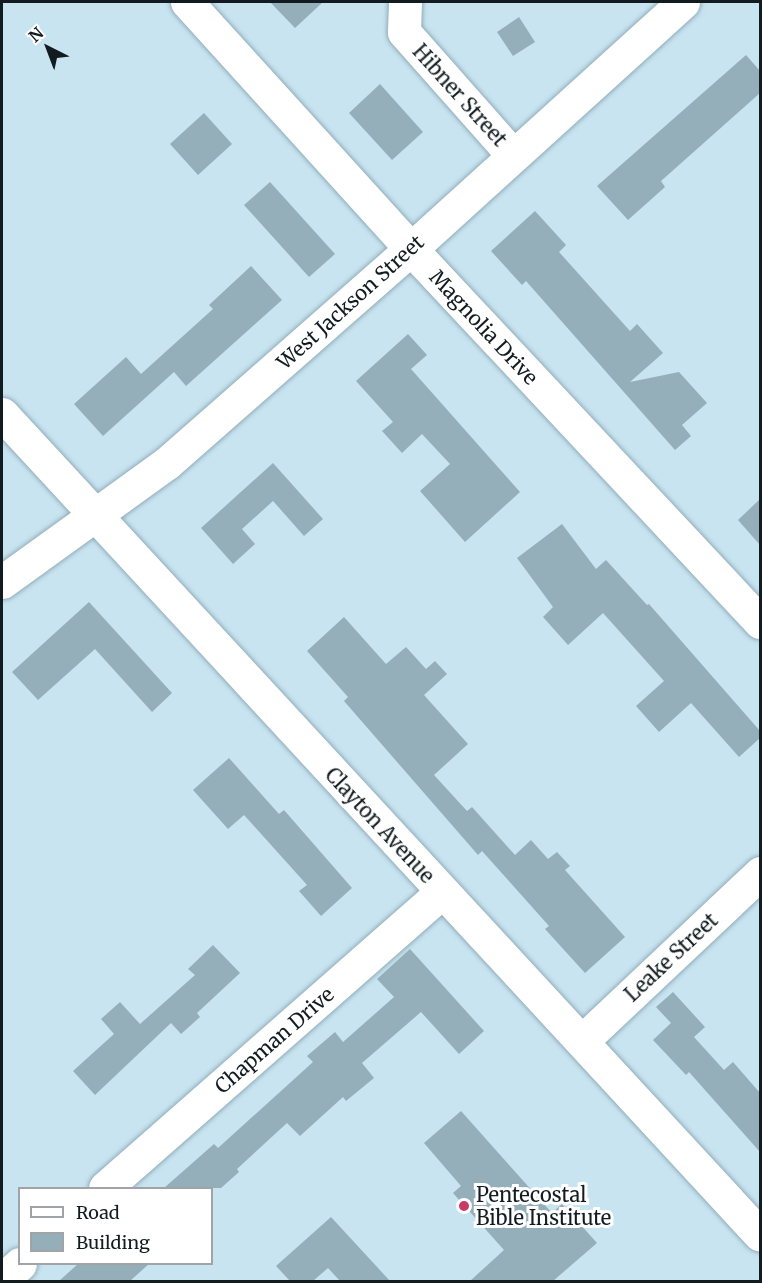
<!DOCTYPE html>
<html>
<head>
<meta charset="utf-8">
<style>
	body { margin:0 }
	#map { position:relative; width:762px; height:1283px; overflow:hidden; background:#c8e4f1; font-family:Merriweather,serif }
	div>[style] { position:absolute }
	.building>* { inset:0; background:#94afba }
	.roads { filter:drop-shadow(0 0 2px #92adb9) drop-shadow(0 0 2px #92adb9) }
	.minor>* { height:33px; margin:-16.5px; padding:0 16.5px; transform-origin:16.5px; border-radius:16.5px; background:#fff }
	.dots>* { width:16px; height:16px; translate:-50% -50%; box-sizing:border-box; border:3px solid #fff; border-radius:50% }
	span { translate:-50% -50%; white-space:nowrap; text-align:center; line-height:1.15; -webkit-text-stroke:6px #fff; paint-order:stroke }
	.street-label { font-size:20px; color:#121c20 }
	.poi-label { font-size:20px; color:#121c20 }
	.left { translate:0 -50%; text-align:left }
	.frame { position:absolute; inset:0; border:3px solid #121c20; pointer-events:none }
	.legend { position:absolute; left:18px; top:1187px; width:195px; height:78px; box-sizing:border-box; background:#fff; border:2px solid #a0a4a6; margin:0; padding:8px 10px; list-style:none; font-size:18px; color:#121c20 }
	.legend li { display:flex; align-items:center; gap:12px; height:30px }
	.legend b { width:30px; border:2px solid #a0a4a6 }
	.north { position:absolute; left:18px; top:18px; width:60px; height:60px; -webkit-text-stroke:4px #fff; paint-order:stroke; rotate:318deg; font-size:16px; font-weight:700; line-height:24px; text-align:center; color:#121c20 }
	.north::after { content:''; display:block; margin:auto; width:21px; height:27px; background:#121c20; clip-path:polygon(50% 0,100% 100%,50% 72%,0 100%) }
</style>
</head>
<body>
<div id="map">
	<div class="building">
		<div style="clip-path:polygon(270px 2px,323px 2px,295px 28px)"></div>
		<div style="clip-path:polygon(519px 17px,535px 42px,513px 56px,497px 32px)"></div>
		<div style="clip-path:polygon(746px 55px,760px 71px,760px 93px,661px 181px,665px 187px,628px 220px,597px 186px)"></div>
		<div style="clip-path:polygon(380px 84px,423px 132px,392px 160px,349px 113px)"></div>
		<div style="clip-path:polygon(204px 113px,232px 144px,198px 175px,170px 144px)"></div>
		<div style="clip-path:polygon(270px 182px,335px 254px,309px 277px,244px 205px)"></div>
		<div style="clip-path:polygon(535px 211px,566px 245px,559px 252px,630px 331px,637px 324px,663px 353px,630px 382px,679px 372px,707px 403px,682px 425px,691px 436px,675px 450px,526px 281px,522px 285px,491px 251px)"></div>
		<div style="clip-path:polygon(251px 266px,282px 300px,186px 386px,174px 372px,103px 436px,74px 404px,126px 357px,141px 374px,213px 309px,209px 305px)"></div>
		<div style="clip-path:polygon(408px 334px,427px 355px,411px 369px,520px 492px,465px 542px,420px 491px,450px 464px,422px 434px,402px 453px,382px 431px,393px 422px,356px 381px)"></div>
		<div style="clip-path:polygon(273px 463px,323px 519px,304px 536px,273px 501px,242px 529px,255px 544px,233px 564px,201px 528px)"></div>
		<div style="clip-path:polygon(760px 499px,760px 545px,738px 520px)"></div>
		<div style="clip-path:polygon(562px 524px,596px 569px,606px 560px,647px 605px,649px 604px,760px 731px,760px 738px,739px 757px,691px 703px,659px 732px,636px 706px,664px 681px,603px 613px,568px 645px,543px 617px,553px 607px,517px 558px)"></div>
		<div style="clip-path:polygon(89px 602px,172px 693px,152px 712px,95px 649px,38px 700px,12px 672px)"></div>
		<div style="clip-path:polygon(344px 617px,386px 664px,406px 647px,426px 669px,435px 661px,447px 674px,424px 695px,468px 744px,434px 775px,467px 811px,472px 807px,515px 855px,531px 840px,548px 859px,557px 852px,570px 866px,565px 870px,625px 937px,585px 973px,545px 929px,549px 926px,482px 851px,478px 855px,344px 701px,348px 697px,307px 651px)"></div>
		<div style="clip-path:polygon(229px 758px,279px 814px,284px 810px,352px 888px,321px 916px,299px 891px,307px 885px,244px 815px,228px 829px,193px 790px)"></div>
		<div style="clip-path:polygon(213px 945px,240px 973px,197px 1013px,200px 1017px,181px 1034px,171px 1023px,95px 1095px,73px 1071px,114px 1034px,101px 1019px,120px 1002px,140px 1024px,195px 975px,188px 969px)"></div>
		<div style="clip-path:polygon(410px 949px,484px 1031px,459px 1054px,421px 1012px,362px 1063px,374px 1078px,346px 1101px,343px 1097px,300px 1136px,287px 1123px,237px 1169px,239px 1172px,221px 1188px,164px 1188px,214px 1144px,218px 1148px,313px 1062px,307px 1056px,335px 1032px,343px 1042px,394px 997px,377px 979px)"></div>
		<div style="clip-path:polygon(673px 992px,705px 1027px,694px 1037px,724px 1070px,733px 1062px,760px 1093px,760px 1152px,689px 1072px,686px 1075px,653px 1040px,671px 1023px,656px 1007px)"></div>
		<div style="clip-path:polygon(461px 1111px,552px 1213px,562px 1204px,597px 1243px,553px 1281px,470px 1281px,504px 1250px,453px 1193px,461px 1186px,424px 1143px)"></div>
		<div style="clip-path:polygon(331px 1217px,390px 1281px,340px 1281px,328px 1268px,313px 1281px,290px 1281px,276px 1266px)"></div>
		<div style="clip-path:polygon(79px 1263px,150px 1263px,130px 1281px,59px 1281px)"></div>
	</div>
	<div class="roads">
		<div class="minor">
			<div style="left:187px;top:2px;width:333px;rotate:47.8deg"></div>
			<div style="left:411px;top:249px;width:511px;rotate:46.9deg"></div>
			<div style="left:405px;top:2px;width:30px;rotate:92deg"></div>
			<div style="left:404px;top:32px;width:164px;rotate:48.5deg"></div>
			<div style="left:2px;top:414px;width:1117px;rotate:47.28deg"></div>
			<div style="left:2px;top:582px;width:203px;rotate:-35.8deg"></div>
			<div style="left:167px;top:463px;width:325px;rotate:-41.3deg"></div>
			<div style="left:411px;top:249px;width:367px;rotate:-42.2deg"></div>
			<div style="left:582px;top:1041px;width:245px;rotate:-43.3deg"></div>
			<div style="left:105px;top:1188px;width:449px;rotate:-41.3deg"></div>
			<div style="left:2px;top:1280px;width:24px;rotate:-42deg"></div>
		</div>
	</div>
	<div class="dots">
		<div style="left:464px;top:1206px;background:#c93b65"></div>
	</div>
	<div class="street-label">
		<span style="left:460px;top:95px;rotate:48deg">Hibner Street</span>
		<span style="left:350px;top:302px;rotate:-42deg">West Jackson Street</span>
		<span style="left:484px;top:327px;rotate:47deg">Magnolia Drive</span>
		<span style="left:380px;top:825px;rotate:47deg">Clayton Avenue</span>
		<span style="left:671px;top:957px;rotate:-43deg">Leake Street</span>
		<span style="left:274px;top:1040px;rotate:-41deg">Chapman Drive</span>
	</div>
	<div class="poi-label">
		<span class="left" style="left:476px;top:1206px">Pentecostal<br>Bible Institute</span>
	</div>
	<div class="frame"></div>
	<ul class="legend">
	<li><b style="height:8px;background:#fff"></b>Road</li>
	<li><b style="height:16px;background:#94afba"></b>Building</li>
	</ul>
	<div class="north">N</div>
</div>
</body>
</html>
